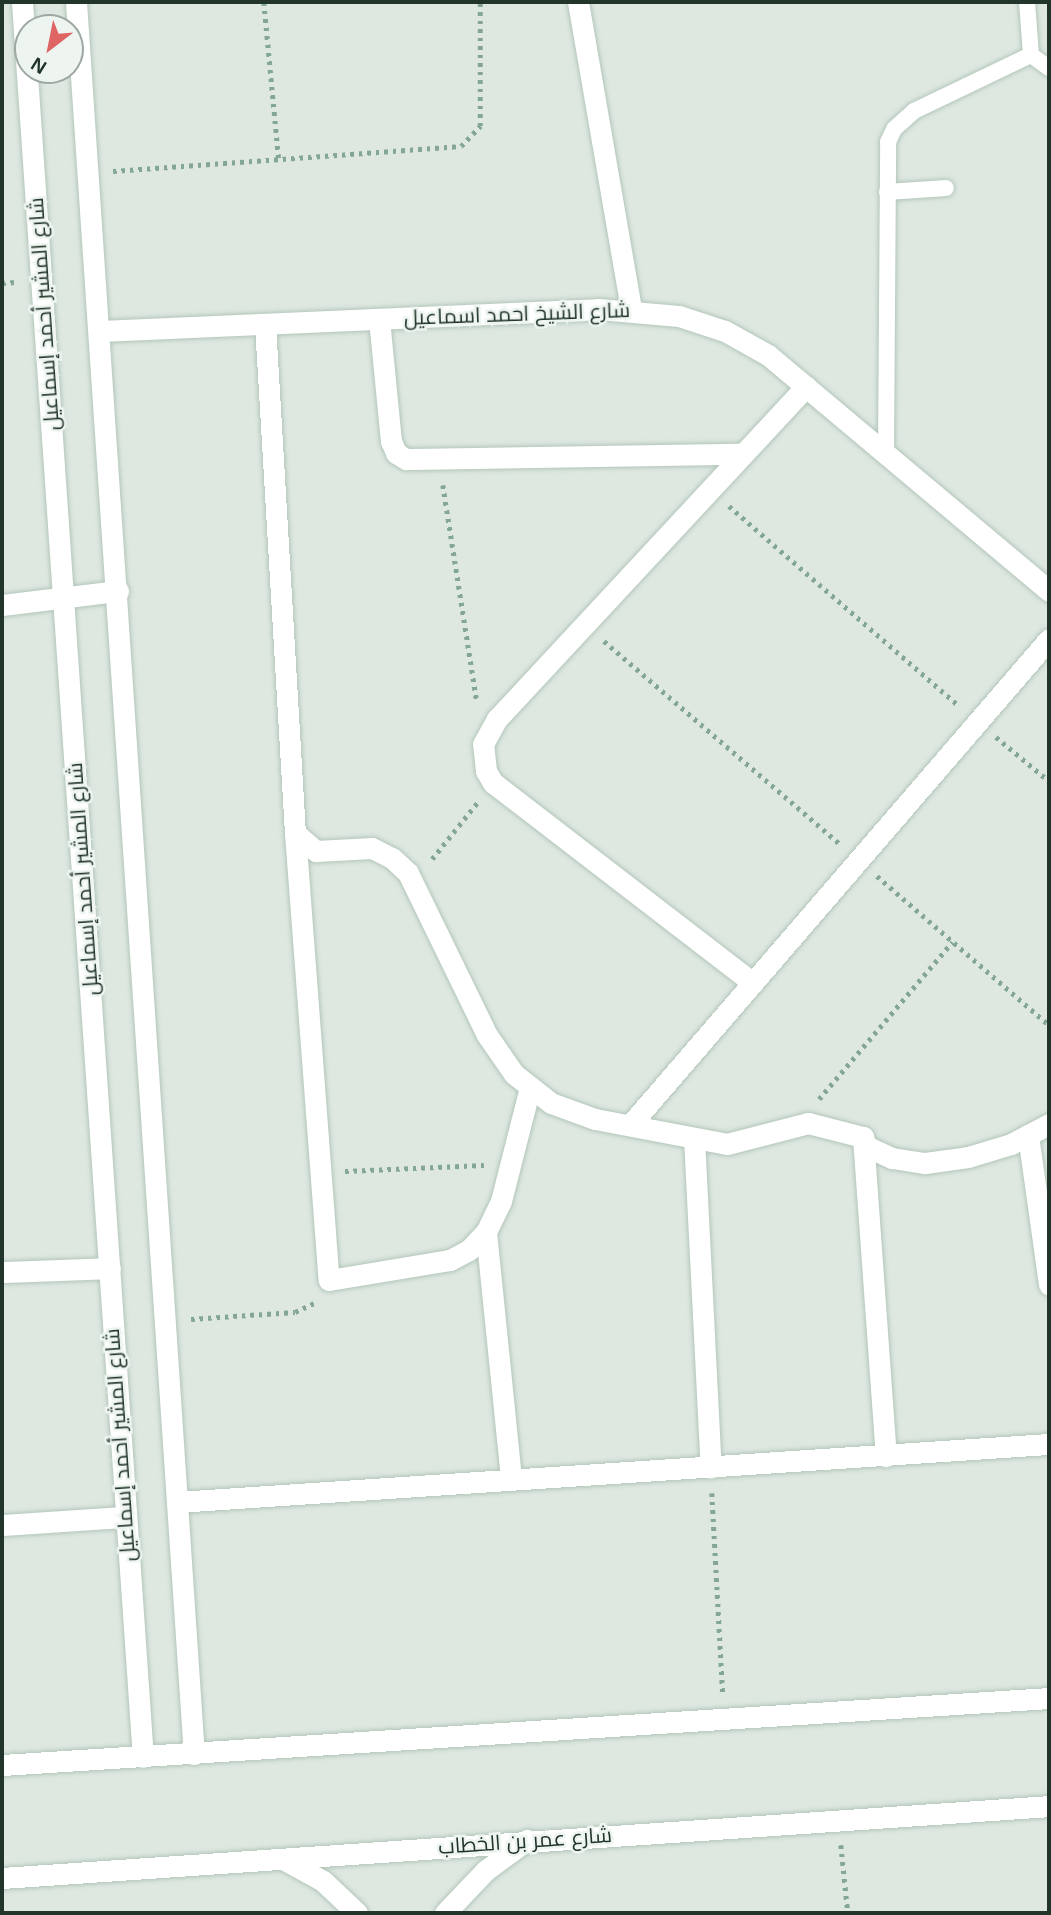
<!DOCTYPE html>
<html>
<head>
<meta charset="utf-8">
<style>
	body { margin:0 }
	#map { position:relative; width:1051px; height:1915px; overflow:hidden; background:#dee8e1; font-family:Helvetica,Cairo,sans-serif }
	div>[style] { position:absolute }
	.path>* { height:4.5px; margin-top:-2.25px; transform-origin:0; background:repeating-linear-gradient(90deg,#83a793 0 3.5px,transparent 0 8.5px) }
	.roads { filter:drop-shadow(0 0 2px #b3c6ba) drop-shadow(0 0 2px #b3c6ba) }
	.lane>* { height:16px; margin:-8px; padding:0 8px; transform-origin:8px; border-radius:8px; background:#fff }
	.street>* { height:21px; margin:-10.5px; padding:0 10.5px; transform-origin:10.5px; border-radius:10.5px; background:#fff }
	.secondary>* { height:21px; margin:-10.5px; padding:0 10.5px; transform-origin:10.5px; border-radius:10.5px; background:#fff }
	span { translate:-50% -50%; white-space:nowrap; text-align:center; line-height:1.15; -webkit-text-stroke:5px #eef5f0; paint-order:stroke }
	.street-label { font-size:21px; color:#22352b }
	.frame { position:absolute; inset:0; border:4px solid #22352b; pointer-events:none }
	.north { position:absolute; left:14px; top:14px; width:70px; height:70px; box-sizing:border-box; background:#eef5f0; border:2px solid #9ca8a1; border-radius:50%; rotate:212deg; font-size:19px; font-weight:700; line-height:28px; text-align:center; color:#22352b }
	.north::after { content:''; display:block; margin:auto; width:24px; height:32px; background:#df6565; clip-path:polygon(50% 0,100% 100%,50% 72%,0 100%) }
</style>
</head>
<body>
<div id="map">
	<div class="path">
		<div style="left:264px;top:2px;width:160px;rotate:84.6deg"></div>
		<div style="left:113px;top:171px;width:349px;rotate:-4.1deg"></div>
		<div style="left:461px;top:146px;width:28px;rotate:-46deg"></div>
		<div style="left:480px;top:126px;width:124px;rotate:-90deg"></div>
		<div style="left:2px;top:283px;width:14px;rotate:-4deg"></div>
		<div style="left:443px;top:485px;width:219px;rotate:81.1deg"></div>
		<div style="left:729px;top:506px;width:303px;rotate:41deg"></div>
		<div style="left:604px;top:641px;width:310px;rotate:40.7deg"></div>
		<div style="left:996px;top:737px;width:69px;rotate:39.7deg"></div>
		<div style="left:432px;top:859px;width:72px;rotate:-51.2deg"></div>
		<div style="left:877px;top:876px;width:228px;rotate:40.9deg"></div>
		<div style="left:819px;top:1099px;width:206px;rotate:-49.7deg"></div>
		<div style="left:345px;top:1171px;width:139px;rotate:-2.5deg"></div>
		<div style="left:191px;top:1319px;width:104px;rotate:-3.9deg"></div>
		<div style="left:295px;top:1312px;width:23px;rotate:-25deg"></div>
		<div style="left:712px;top:1493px;width:201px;rotate:86.9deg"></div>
		<div style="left:841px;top:1845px;width:68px;rotate:84.1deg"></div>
	</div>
	<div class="roads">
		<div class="lane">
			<div style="left:1031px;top:55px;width:22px;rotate:36deg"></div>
			<div style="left:887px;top:192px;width:59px;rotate:-3.9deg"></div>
			<div style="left:886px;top:454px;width:312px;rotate:-89.6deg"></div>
			<div style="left:888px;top:142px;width:14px;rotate:-65deg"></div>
			<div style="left:894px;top:129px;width:27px;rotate:-42deg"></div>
			<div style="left:914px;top:111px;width:130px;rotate:-25.6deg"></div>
			<div style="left:1031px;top:55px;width:53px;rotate:-94.3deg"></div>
		</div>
		<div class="street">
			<div style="left:22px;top:2px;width:1759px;rotate:86.06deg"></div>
			<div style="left:76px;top:2px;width:1756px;rotate:86.15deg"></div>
			<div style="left:578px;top:2px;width:313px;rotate:80.2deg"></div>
			<div style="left:379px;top:319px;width:123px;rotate:84.4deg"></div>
			<div style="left:391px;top:441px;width:13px;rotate:67deg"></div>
			<div style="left:396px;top:453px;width:12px;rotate:31deg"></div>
			<div style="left:406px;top:459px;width:337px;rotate:-0.9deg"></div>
			<div style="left:265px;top:324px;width:510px;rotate:86.63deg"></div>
			<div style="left:295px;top:833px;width:28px;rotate:41deg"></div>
			<div style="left:316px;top:851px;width:56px;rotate:-3.1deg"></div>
			<div style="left:372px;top:848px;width:22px;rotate:27deg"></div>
			<div style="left:392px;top:858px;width:22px;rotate:43deg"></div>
			<div style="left:408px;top:873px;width:180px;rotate:64deg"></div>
			<div style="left:487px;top:1035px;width:47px;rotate:55.3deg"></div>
			<div style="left:514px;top:1074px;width:47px;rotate:38.1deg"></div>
			<div style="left:551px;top:1103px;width:47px;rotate:20deg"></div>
			<div style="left:595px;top:1119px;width:134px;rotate:10.7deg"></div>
			<div style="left:727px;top:1144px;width:84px;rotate:-14.5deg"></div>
			<div style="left:808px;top:1123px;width:57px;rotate:14.3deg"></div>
			<div style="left:863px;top:1137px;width:9px;rotate:72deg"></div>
			<div style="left:866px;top:1146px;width:29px;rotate:25deg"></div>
			<div style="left:892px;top:1158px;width:33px;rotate:9deg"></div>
			<div style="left:925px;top:1163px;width:43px;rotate:-7.9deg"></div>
			<div style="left:968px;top:1157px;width:45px;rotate:-16.8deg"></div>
			<div style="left:1011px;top:1144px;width:43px;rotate:-27.8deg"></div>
			<div style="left:100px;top:331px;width:498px;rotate:-2.5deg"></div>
			<div style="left:598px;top:309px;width:81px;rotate:4.9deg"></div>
			<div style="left:679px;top:316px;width:48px;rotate:18.1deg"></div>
			<div style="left:725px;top:331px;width:49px;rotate:29.2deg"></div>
			<div style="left:768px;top:355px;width:367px;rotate:40deg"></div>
			<div style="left:2px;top:605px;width:117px;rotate:-6.9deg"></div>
			<div style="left:295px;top:833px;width:448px;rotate:85.7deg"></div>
			<div style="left:329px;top:1280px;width:123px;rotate:-9.4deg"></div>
			<div style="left:450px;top:1260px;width:21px;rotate:-28deg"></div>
			<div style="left:469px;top:1250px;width:25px;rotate:-47deg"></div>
			<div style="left:486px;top:1232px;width:34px;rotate:-64deg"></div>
			<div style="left:501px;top:1201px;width:118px;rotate:-75.7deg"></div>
			<div style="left:753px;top:983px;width:328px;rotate:-142.4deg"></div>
			<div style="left:493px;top:783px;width:14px;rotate:-120deg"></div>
			<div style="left:486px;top:771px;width:27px;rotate:-96deg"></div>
			<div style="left:483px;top:744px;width:29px;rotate:-61deg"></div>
			<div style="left:497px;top:719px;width:454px;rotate:-47.1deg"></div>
			<div style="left:631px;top:1124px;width:640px;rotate:-49.24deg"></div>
			<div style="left:1028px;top:1135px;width:151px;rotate:82deg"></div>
			<div style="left:863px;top:1137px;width:320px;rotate:85.9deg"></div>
			<div style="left:694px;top:1138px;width:330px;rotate:87.1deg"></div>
			<div style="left:486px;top:1232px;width:248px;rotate:84.2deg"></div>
			<div style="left:2px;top:1272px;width:108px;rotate:-2.1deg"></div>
			<div style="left:177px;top:1502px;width:874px;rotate:-3.81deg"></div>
			<div style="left:2px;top:1525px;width:122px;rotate:-3.8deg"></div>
			<div style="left:283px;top:1859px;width:46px;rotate:28.8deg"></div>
			<div style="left:323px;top:1881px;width:47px;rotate:43.3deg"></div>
			<div style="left:445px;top:1913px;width:59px;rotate:-46.4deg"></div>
			<div style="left:486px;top:1870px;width:51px;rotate:-36.2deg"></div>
		</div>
		<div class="secondary">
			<div style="left:2px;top:1765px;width:1049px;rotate:-3.66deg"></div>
			<div style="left:2px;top:1878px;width:1049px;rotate:-3.93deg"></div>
		</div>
	</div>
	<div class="street-label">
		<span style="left:44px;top:314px;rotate:-94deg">شارع المشير أحمد إسماعيل</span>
		<span style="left:517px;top:314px;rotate:-2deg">شارع الشيخ احمد اسماعيل</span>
		<span style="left:83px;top:879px;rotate:-94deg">شارع المشير أحمد إسماعيل</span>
		<span style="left:120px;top:1445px;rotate:-94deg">شارع المشير أحمد إسماعيل</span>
		<span style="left:525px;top:1841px;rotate:-4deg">شارع عمر بن الخطاب</span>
	</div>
	<div class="frame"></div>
	<div class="north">N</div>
</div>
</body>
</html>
